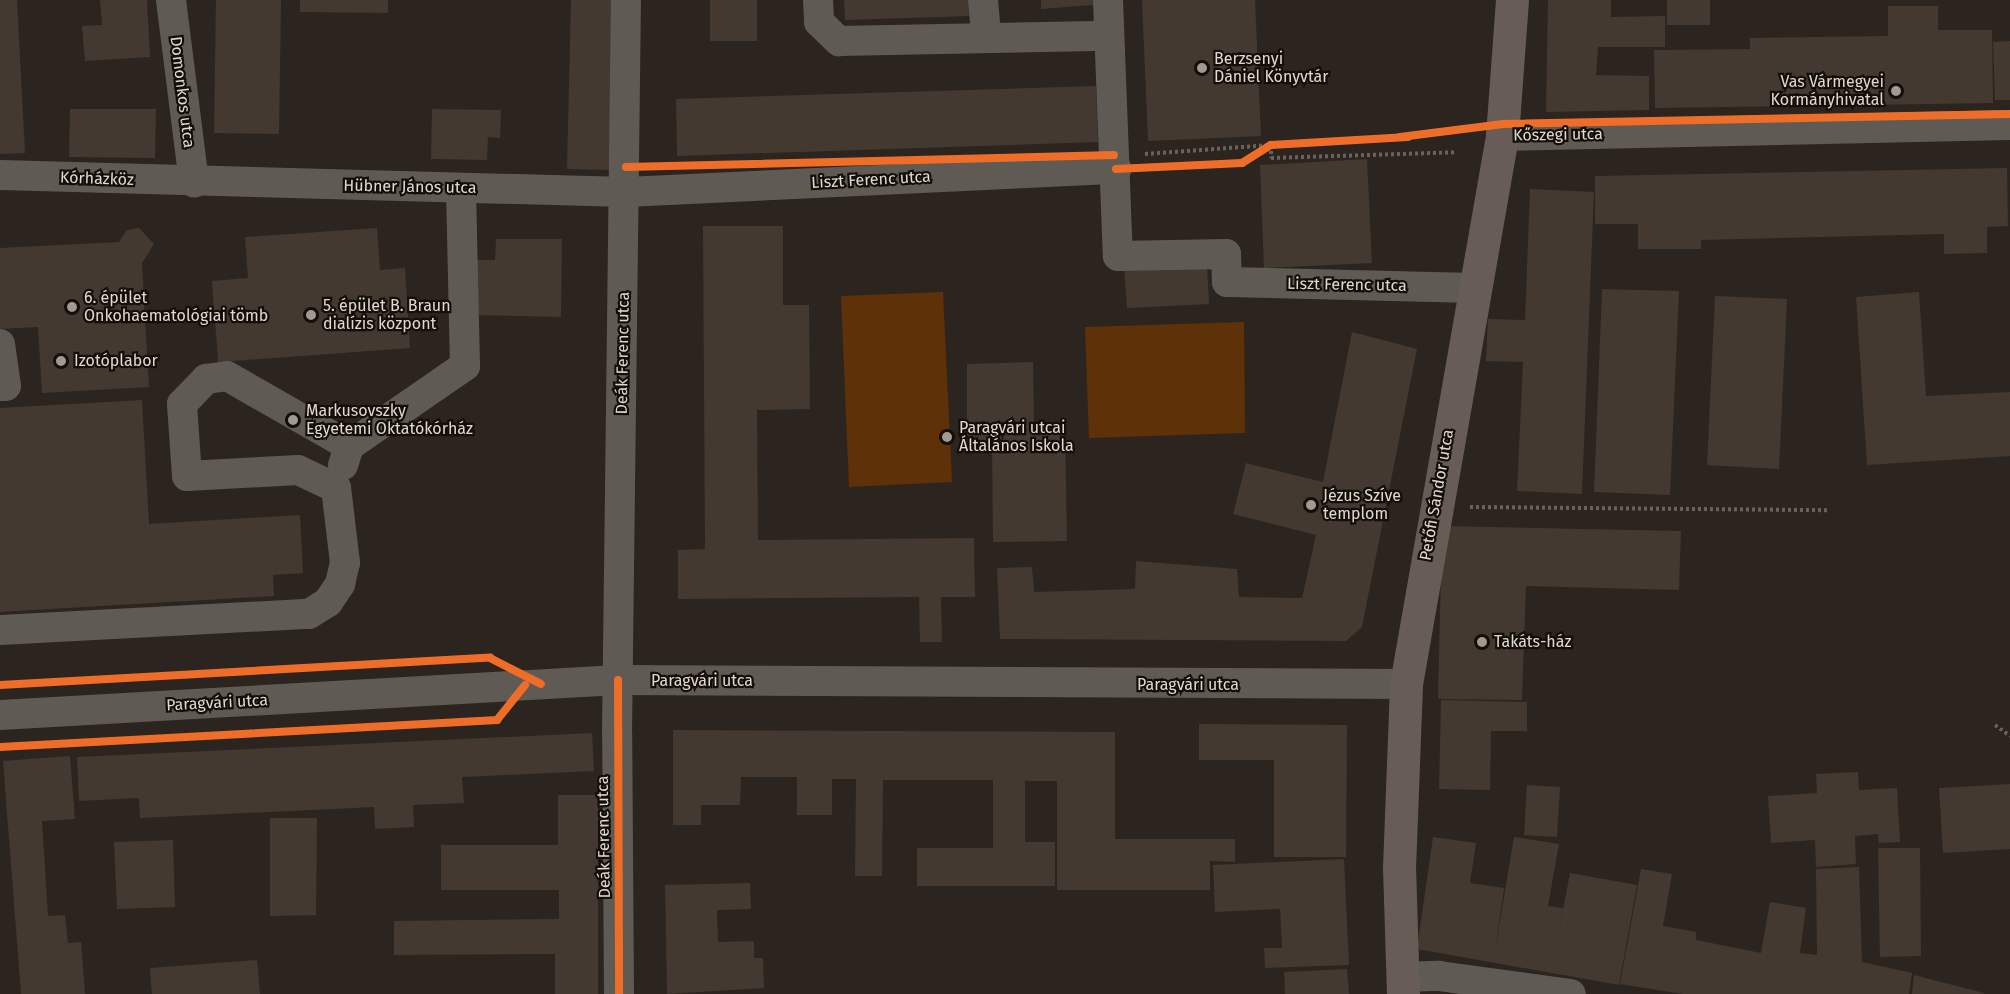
<!DOCTYPE html>
<html>
<head>
<meta charset="utf-8">
<style>
	body { margin:0 }
	#map { position:relative; width:2010px; height:994px; overflow:hidden; background:#2c241f; font-family:"Fira Sans",sans-serif }
	div>[style] { position:absolute }
	.green>* { inset:0; background:#5e3108 }
	.building>* { inset:0; background:#443930 }
	.path>* { height:4px; margin-top:-2px; transform-origin:0; background:repeating-linear-gradient(90deg,#68625e 0 3px,transparent 0 6px) }
	.minor>* { height:30px; margin:-15px; padding:0 15px; transform-origin:15px; border-radius:15px; background:#605a55 }
	.major>* { height:33px; margin:-16.5px; padding:0 16.5px; transform-origin:16.5px; border-radius:16.5px; background:#685d56 }
	.cycleway>* { height:8px; margin:-4px; padding:0 4px; transform-origin:4px; border-radius:4px; background:#ee6e29 }
	.dots>* { width:16px; height:16px; translate:-50% -50%; box-sizing:border-box; border:3px solid #140e09; border-radius:50% }
	span { translate:-50% -50%; white-space:nowrap; text-align:center; line-height:1.15; -webkit-text-stroke:4.5px #140e09; paint-order:stroke }
	.poi-label { font-size:16px; color:#e2d8d1 }
	.left { translate:0 -50%; text-align:left }
	.right { translate:-100% -50%; text-align:right }
	.street-label { font-size:16px; color:#e2d8d1 }
</style>
</head>
<body>
<div id="map">
	<div class="green">
		<div style="clip-path:polygon(943px 292px,952px 482px,849px 487px,841px 296px)"></div>
		<div style="clip-path:polygon(1244px 322px,1245px 433px,1089px 438px,1085px 327px)"></div>
	</div>
	<div class="building">
		<div style="clip-path:polygon(0 0,17px 0,25px 153px,0 154px)"></div>
		<div style="clip-path:polygon(100px 0,147px 0,150px 57px,85px 61px,82px 26px,102px 25px)"></div>
		<div style="clip-path:polygon(216px 0,281px 0,279px 134px,214px 133px)"></div>
		<div style="clip-path:polygon(300px 0,388px 0,388px 13px,300px 12px)"></div>
		<div style="clip-path:polygon(571px 0,614px 0,610px 170px,567px 169px)"></div>
		<div style="clip-path:polygon(710px 0,757px 0,757px 41px,710px 41px)"></div>
		<div style="clip-path:polygon(844px 0,968px 0,969px 16px,845px 20px)"></div>
		<div style="clip-path:polygon(1041px 0,1093px 0,1093px 5px,1041px 9px)"></div>
		<div style="clip-path:polygon(1142px 0,1255px 0,1261px 136px,1148px 141px)"></div>
		<div style="clip-path:polygon(1548px 0,1611px 0,1611px 17px,1665px 16px,1665px 47px,1598px 47px,1596px 75px,1649px 76px,1649px 110px,1546px 112px)"></div>
		<div style="clip-path:polygon(1667px 0,1710px 0,1710px 25px,1667px 25px)"></div>
		<div style="clip-path:polygon(1888px 6px,1938px 6px,1938px 30px,1992px 30px,1993px 103px,1655px 108px,1654px 50px,1750px 49px,1750px 38px,1888px 36px)"></div>
		<div style="clip-path:polygon(2010px 41px,2010px 100px,1995px 100px,1993px 42px)"></div>
		<div style="clip-path:polygon(1096px 86px,1098px 142px,677px 156px,676px 99px)"></div>
		<div style="clip-path:polygon(70px 109px,156px 109px,155px 158px,69px 157px)"></div>
		<div style="clip-path:polygon(432px 109px,501px 110px,500px 138px,488px 137px,487px 160px,431px 159px)"></div>
		<div style="clip-path:polygon(1367px 159px,1372px 263px,1264px 268px,1260px 165px)"></div>
		<div style="clip-path:polygon(2007px 168px,2008px 226px,1987px 227px,1987px 253px,1944px 254px,1944px 234px,1701px 240px,1701px 249px,1638px 249px,1638px 224px,1595px 224px,1595px 176px)"></div>
		<div style="clip-path:polygon(1530px 189px,1594px 192px,1582px 494px,1517px 491px,1523px 362px,1486px 361px,1488px 319px,1525px 320px)"></div>
		<div style="clip-path:polygon(703px 226px,783px 226px,783px 305px,809px 305px,810px 409px,757px 410px,758px 540px,974px 538px,975px 597px,941px 597px,942px 642px,920px 642px,919px 597px,678px 599px,678px 550px,705px 549px)"></div>
		<div style="clip-path:polygon(139px 228px,154px 244px,142px 263px,149px 387px,42px 393px,38px 327px,0 329px,0 248px,119px 242px,127px 230px)"></div>
		<div style="clip-path:polygon(377px 228px,380px 270px,405px 268px,410px 348px,218px 362px,212px 281px,248px 278px,245px 237px)"></div>
		<div style="clip-path:polygon(496px 239px,562px 239px,561px 317px,474px 315px,474px 260px,495px 260px)"></div>
		<div style="clip-path:polygon(1207px 264px,1209px 304px,1127px 308px,1124px 268px)"></div>
		<div style="clip-path:polygon(1602px 289px,1679px 291px,1670px 495px,1594px 492px)"></div>
		<div style="clip-path:polygon(1919px 292px,1926px 396px,2010px 392px,2010px 456px,1867px 465px,1856px 297px)"></div>
		<div style="clip-path:polygon(1715px 296px,1787px 299px,1779px 469px,1707px 465px)"></div>
		<div style="clip-path:polygon(1352px 332px,1417px 349px,1362px 627px,1346px 641px,1000px 639px,997px 568px,1032px 567px,1034px 592px,1135px 589px,1136px 561px,1237px 569px,1239px 597px,1302px 598px,1316px 535px,1233px 514px,1246px 463px,1323px 482px)"></div>
		<div style="clip-path:polygon(1033px 362px,1034px 425px,1065px 425px,1067px 541px,993px 542px,992px 448px,967px 448px,967px 364px)"></div>
		<div style="clip-path:polygon(142px 400px,149px 524px,300px 515px,303px 573px,273px 575px,274px 596px,0 612px,0 408px)"></div>
		<div style="clip-path:polygon(1442px 526px,1681px 531px,1679px 590px,1526px 586px,1522px 700px,1438px 699px)"></div>
		<div style="clip-path:polygon(1441px 700px,1527px 702px,1527px 731px,1491px 731px,1490px 790px,1439px 789px)"></div>
		<div style="clip-path:polygon(1199px 724px,1347px 725px,1346px 857px,1274px 857px,1274px 760px,1199px 760px)"></div>
		<div style="clip-path:polygon(673px 730px,1115px 732px,1115px 839px,1235px 839px,1235px 862px,1210px 861px,1210px 890px,1057px 890px,1057px 781px,1025px 781px,1025px 842px,1055px 842px,1055px 886px,917px 886px,917px 848px,993px 848px,993px 780px,883px 780px,882px 876px,855px 876px,856px 779px,832px 779px,832px 815px,797px 815px,797px 777px,741px 777px,740px 805px,701px 805px,701px 825px,673px 825px)"></div>
		<div style="clip-path:polygon(592px 733px,594px 771px,462px 777px,464px 803px,413px 805px,414px 827px,375px 829px,374px 807px,140px 818px,139px 798px,79px 801px,77px 757px)"></div>
		<div style="clip-path:polygon(70px 756px,75px 819px,42px 821px,48px 916px,65px 915px,68px 943px,81px 942px,85px 994px,21px 994px,3px 761px)"></div>
		<div style="clip-path:polygon(1858px 772px,1859px 790px,1897px 788px,1900px 842px,1879px 843px,1878px 834px,1855px 836px,1856px 864px,1816px 867px,1815px 840px,1771px 843px,1768px 796px,1817px 793px,1816px 774px)"></div>
		<div style="clip-path:polygon(2010px 784px,2010px 849px,1943px 853px,1939px 788px)"></div>
		<div style="clip-path:polygon(1527px 785px,1560px 787px,1557px 837px,1524px 835px)"></div>
		<div style="clip-path:polygon(558px 795px,598px 795px,598px 994px,555px 994px,555px 954px,394px 955px,394px 921px,559px 919px,559px 890px,441px 890px,441px 845px,558px 845px)"></div>
		<div style="clip-path:polygon(270px 818px,317px 818px,316px 915px,270px 916px)"></div>
		<div style="clip-path:polygon(1433px 837px,1476px 843px,1470px 883px,1504px 888px,1495px 951px,1514px 837px,1559px 844px,1548px 906px,1563px 908px,1558px 936px,1570px 873px,1637px 885px,1619px 985px,1417px 949px)"></div>
		<div style="clip-path:polygon(173px 840px,175px 907px,117px 909px,114px 842px)"></div>
		<div style="clip-path:polygon(1878px 848px,1920px 848px,1921px 956px,1880px 957px)"></div>
		<div style="clip-path:polygon(1344px 859px,1349px 965px,1265px 968px,1264px 948px,1282px 948px,1280px 909px,1215px 912px,1213px 865px)"></div>
		<div style="clip-path:polygon(1859px 867px,1862px 962px,1912px 973px,1909px 994px,1683px 994px,1620px 984px,1641px 869px,1672px 874px,1663px 926px,1696px 932px,1696px 940px,1761px 953px,1770px 902px,1806px 908px,1800px 953px,1817px 955px,1816px 869px)"></div>
		<div style="clip-path:polygon(750px 883px,751px 909px,717px 910px,718px 942px,754px 941px,754px 958px,763px 958px,764px 988px,667px 994px,665px 885px)"></div>
		<div style="clip-path:polygon(257px 960px,260px 994px,152px 994px,150px 968px)"></div>
		<div style="clip-path:polygon(1347px 969px,1349px 994px,1285px 994px,1284px 972px)"></div>
		<div style="clip-path:polygon(1914px 975px,1984px 993px,1984px 994px,1912px 994px)"></div>
	</div>
	<div class="path">
		<div style="left:1145px;top:154px;width:126px;rotate:-4.1deg"></div>
		<div style="left:1271px;top:145px;width:13px;rotate:90deg"></div>
		<div style="left:1271px;top:158px;width:186px;rotate:-1.8deg"></div>
		<div style="left:1470px;top:507px;width:360px;rotate:0.5deg"></div>
		<div style="left:1995px;top:725px;width:19px;rotate:36deg"></div>
	</div>
	<div class="minor">
		<div style="left:171px;top:0;width:184px;rotate:82.8deg"></div>
		<div style="left:818px;top:0;width:22px;rotate:87deg"></div>
		<div style="left:819px;top:22px;width:28px;rotate:44deg"></div>
		<div style="left:839px;top:41px;width:270px;rotate:-1.1deg"></div>
		<div style="left:983px;top:0;width:38px;rotate:85deg"></div>
		<div style="left:1108px;top:0;width:256px;rotate:87.8deg"></div>
		<div style="left:1118px;top:256px;width:108px;rotate:-1.1deg"></div>
		<div style="left:1226px;top:254px;width:28px;rotate:88deg"></div>
		<div style="left:1227px;top:282px;width:246px;rotate:1.4deg"></div>
		<div style="left:1502px;top:136px;width:508px;rotate:-1.24deg"></div>
		<div style="left:0;top:175px;width:626px;rotate:1.56deg"></div>
		<div style="left:626px;top:192px;width:491px;rotate:-2.7deg"></div>
		<div style="left:0;top:344px;width:42px;rotate:81.9deg"></div>
		<div style="left:6px;top:386px;width:6px;rotate:180deg"></div>
		<div style="left:343px;top:465px;width:20px;rotate:-72deg"></div>
		<div style="left:349px;top:446px;width:141px;rotate:-34.6deg"></div>
		<div style="left:465px;top:366px;width:178px;rotate:-91.3deg"></div>
		<div style="left:0;top:630px;width:309px;rotate:-3deg"></div>
		<div style="left:309px;top:614px;width:22px;rotate:-32deg"></div>
		<div style="left:328px;top:602px;width:22px;rotate:-56deg"></div>
		<div style="left:340px;top:584px;width:22px;rotate:-77deg"></div>
		<div style="left:345px;top:563px;width:76px;rotate:-96.8deg"></div>
		<div style="left:336px;top:488px;width:42px;rotate:-154.7deg"></div>
		<div style="left:298px;top:470px;width:111px;rotate:176.9deg"></div>
		<div style="left:187px;top:476px;width:72px;rotate:-94deg"></div>
		<div style="left:182px;top:404px;width:35px;rotate:-46deg"></div>
		<div style="left:206px;top:379px;width:21px;rotate:-8deg"></div>
		<div style="left:227px;top:376px;width:141px;rotate:29.8deg"></div>
		<div style="left:0;top:715px;width:619px;rotate:-3.24deg"></div>
		<div style="left:618px;top:680px;width:788px;rotate:0.29deg"></div>
		<div style="left:1403px;top:977px;width:36px;rotate:-2deg"></div>
		<div style="left:1439px;top:976px;width:133px;rotate:7.8deg"></div>
		<div style="left:619px;top:994px;width:261px;rotate:-90.4deg"></div>
		<div style="left:617px;top:733px;width:733px;rotate:-89.3deg"></div>
	</div>
	<div class="major">
		<div style="left:1403px;top:994px;width:126px;rotate:-91.8deg"></div>
		<div style="left:1399px;top:868px;width:184px;rotate:-87.8deg"></div>
		<div style="left:1406px;top:684px;width:556px;rotate:-80.06deg"></div>
		<div style="left:1502px;top:136px;width:136px;rotate:-85.8deg"></div>
	</div>
	<div class="cycleway">
		<div style="left:1400px;top:137px;width:104px;rotate:-7.2deg"></div>
		<div style="left:1503px;top:124px;width:507px;rotate:-1.13deg"></div>
		<div style="left:626px;top:167px;width:488px;rotate:-1.4deg"></div>
		<div style="left:1116px;top:169px;width:126px;rotate:-2.7deg"></div>
		<div style="left:1242px;top:163px;width:34px;rotate:-32deg"></div>
		<div style="left:1271px;top:145px;width:137px;rotate:-3.3deg"></div>
		<div style="left:618px;top:680px;width:314px;rotate:89.8deg"></div>
		<div style="left:0;top:685px;width:491px;rotate:-3.2deg"></div>
		<div style="left:490px;top:658px;width:57px;rotate:27deg"></div>
		<div style="left:0;top:747px;width:498px;rotate:-3.1deg"></div>
		<div style="left:497px;top:720px;width:45px;rotate:-51.3deg"></div>
	</div>
	<div class="dots">
		<div style="left:1202px;top:68px;background:#a29993"></div>
		<div style="left:1896px;top:91px;background:#a29993"></div>
		<div style="left:72px;top:307px;background:#a29993"></div>
		<div style="left:311px;top:315px;background:#a29993"></div>
		<div style="left:61px;top:361px;background:#a29993"></div>
		<div style="left:293px;top:420px;background:#a29993"></div>
		<div style="left:947px;top:437px;background:#a29993"></div>
		<div style="left:1311px;top:505px;background:#a29993"></div>
		<div style="left:1482px;top:642px;background:#a29993"></div>
	</div>
	<div class="poi-label">
		<span class="left" style="left:1214px;top:68px">Berzsenyi<br>Dániel Könyvtár</span>
		<span class="right" style="left:1884px;top:91px">Vas Vármegyei<br>Kormányhivatal</span>
		<span class="left" style="left:84px;top:307px">6. épület<br>Onkohaematológiai tömb</span>
		<span class="left" style="left:323px;top:315px">5. épület B. Braun<br>dialízis központ</span>
		<span class="left" style="left:74px;top:361px">Izotóplabor</span>
		<span class="left" style="left:306px;top:420px">Markusovszky<br>Egyetemi Oktatókórház</span>
		<span class="left" style="left:959px;top:437px">Paragvári utcai<br>Általános Iskola</span>
		<span class="left" style="left:1323px;top:505px">Jézus Szíve<br>templom</span>
		<span class="left" style="left:1494px;top:642px">Takáts-ház</span>
	</div>
	<div class="street-label">
		<span style="left:182px;top:92px;rotate:83deg">Domonkos utca</span>
		<span style="left:1558px;top:135px;rotate:-1deg">Kőszegi utca</span>
		<span style="left:97px;top:179px;rotate:2deg">Kórházköz</span>
		<span style="left:871px;top:180px;rotate:-3deg">Liszt Ferenc utca</span>
		<span style="left:410px;top:187px;rotate:1deg">Hübner János utca</span>
		<span style="left:1347px;top:285px;rotate:1deg">Liszt Ferenc utca</span>
		<span style="left:623px;top:353px;rotate:-89deg">Deák Ferenc utca</span>
		<span style="left:1437px;top:495px;rotate:-80deg">Petőfi Sándor utca</span>
		<span style="left:702px;top:681px">Paragvári utca</span>
		<span style="left:1188px;top:685px">Paragvári utca</span>
		<span style="left:217px;top:703px;rotate:-3deg">Paragvári utca</span>
		<span style="left:604px;top:837px;rotate:-91deg">Deák Ferenc utca</span>
	</div>
</div>
</body>
</html>
